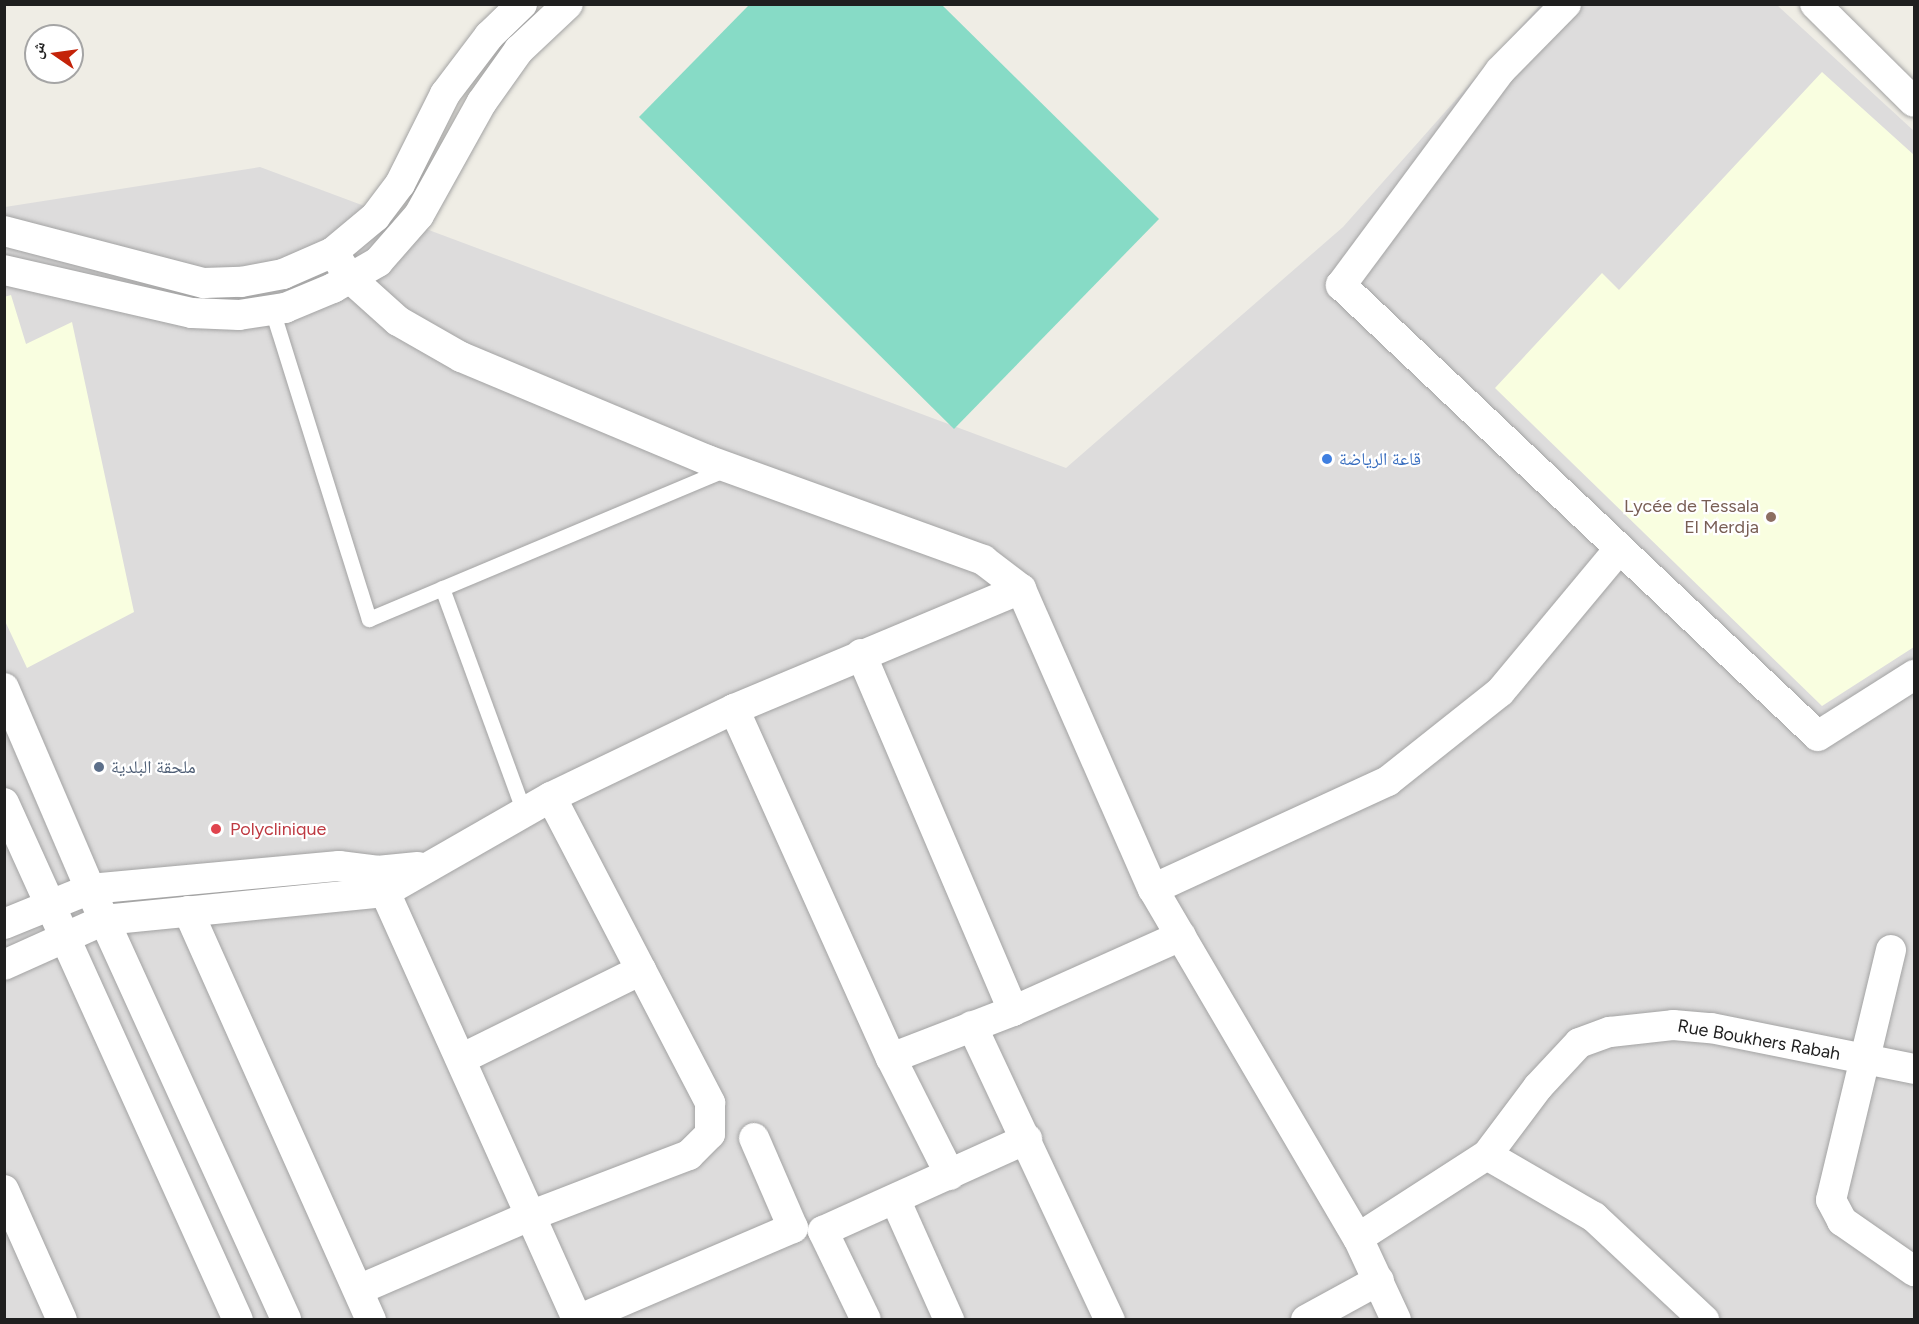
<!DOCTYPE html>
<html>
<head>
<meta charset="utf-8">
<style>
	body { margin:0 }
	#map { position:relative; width:1919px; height:1324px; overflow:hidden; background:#efede5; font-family:Figtree,"Noto Naskh Arabic",sans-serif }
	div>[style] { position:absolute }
	.residential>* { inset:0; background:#dddcdc }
	.education>* { inset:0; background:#f9fee0 }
	.pitch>* { inset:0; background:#87dbc6 }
	.roads { filter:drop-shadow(0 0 2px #a3a3a3) drop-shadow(0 0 2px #a3a3a3) }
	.service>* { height:15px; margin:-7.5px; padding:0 7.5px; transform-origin:7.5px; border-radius:7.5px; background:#fff }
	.minor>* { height:30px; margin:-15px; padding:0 15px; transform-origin:15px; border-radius:15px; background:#fff }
	.dots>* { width:16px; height:16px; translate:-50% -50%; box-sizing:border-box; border:3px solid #fff; border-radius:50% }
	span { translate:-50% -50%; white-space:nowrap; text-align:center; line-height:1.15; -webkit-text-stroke:4.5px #fff; paint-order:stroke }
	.shop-label { font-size:18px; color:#366cbe }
	.left { translate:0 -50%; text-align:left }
	.education-label { font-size:18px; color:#785e54 }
	.right { translate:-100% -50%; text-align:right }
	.service-label { font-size:18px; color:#4e5e75 }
	.health-label { font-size:18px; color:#be3a42 }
	.street-label { font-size:18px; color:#1f1f1f }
	.frame { position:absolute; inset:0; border:6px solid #1f1f1f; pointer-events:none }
	.north { position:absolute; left:24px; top:24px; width:60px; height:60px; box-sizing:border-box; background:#fff; border:2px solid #a5a5a5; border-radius:50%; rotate:283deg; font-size:16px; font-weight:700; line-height:24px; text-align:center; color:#1f1f1f }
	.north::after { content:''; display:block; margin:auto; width:21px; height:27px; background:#c42309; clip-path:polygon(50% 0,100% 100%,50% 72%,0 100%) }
</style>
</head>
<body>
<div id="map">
	<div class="residential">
		<div style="clip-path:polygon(1540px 5px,1777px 5px,1914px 131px,1914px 1319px,5px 1320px,5px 207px,260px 167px,1066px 468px,1343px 227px)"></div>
	</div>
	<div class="education">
		<div style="clip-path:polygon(1822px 72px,1914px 155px,1914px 647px,1822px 706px,1495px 388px,1602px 273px,1619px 290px)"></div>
		<div style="clip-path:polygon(11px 295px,26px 344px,72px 322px,134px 612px,27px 668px,4px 619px,4px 297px)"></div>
	</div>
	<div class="pitch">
		<div style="clip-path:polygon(749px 5px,942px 5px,1159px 219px,954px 429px,639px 117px)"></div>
	</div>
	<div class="roads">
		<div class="service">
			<div style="left:272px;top:310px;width:324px;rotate:72.6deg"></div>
			<div style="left:369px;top:619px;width:386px;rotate:-22.8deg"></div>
			<div style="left:442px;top:588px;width:242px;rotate:69.9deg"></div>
		</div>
		<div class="minor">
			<div style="left:1566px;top:4px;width:94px;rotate:134.6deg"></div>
			<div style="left:1500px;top:71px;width:267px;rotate:126.6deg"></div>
			<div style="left:1341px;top:285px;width:656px;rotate:43.4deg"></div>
			<div style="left:1818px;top:736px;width:114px;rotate:-32.4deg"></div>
			<div style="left:1815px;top:4px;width:139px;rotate:44.7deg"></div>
			<div style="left:4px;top:231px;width:207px;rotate:14.6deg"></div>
			<div style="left:204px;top:283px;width:37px;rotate:-2deg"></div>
			<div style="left:241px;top:282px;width:43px;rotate:-10.8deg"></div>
			<div style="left:283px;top:274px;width:55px;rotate:-23.7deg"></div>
			<div style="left:333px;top:252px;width:55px;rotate:-39.8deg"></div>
			<div style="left:375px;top:217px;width:41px;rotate:-52.9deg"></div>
			<div style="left:400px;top:184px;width:101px;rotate:-63.4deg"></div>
			<div style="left:445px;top:94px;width:73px;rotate:-52.8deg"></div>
			<div style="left:489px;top:36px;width:46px;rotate:-44.1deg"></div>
			<div style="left:333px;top:252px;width:31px;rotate:57deg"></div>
			<div style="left:350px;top:278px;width:64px;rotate:41.9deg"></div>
			<div style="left:398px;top:321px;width:73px;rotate:29.7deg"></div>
			<div style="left:461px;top:357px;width:267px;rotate:22.7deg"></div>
			<div style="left:707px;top:460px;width:294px;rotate:19.9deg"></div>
			<div style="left:983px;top:560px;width:48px;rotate:37.3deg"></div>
			<div style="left:1021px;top:589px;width:328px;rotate:66.3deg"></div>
			<div style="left:1153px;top:889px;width:405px;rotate:59.6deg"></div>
			<div style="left:1358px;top:1238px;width:90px;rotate:65.1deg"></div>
			<div style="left:4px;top:270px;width:193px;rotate:12.9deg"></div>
			<div style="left:192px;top:313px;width:47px;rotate:2.4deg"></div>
			<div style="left:239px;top:315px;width:47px;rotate:-8.7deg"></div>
			<div style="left:285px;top:308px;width:52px;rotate:-22.6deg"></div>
			<div style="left:333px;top:288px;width:52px;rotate:-30deg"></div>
			<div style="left:378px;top:262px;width:62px;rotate:-48.9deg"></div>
			<div style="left:419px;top:215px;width:129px;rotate:-60.9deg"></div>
			<div style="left:482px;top:102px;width:64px;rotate:-54.6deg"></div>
			<div style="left:519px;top:50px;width:67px;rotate:-43.2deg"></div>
			<div style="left:861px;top:654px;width:388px;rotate:66.9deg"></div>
			<div style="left:4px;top:688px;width:219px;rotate:66.8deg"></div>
			<div style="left:90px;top:889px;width:473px;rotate:65.5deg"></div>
			<div style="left:734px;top:709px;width:383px;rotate:65.8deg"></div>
			<div style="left:891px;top:1058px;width:131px;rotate:63.2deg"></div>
			<div style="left:551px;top:797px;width:203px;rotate:-25.7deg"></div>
			<div style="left:734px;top:709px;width:311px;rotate:-22.7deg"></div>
			<div style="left:4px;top:803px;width:567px;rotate:65.65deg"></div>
			<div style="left:1153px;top:889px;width:259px;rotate:-24.7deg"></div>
			<div style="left:1388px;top:781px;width:143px;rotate:-38.5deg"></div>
			<div style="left:1500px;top:692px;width:186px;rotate:-50.2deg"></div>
			<div style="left:385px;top:892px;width:469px;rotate:65.8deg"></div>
			<div style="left:188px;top:911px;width:448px;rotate:65.9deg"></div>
			<div style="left:4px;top:924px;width:93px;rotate:-22.1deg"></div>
			<div style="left:90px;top:889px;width:250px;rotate:-5.3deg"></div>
			<div style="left:339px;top:866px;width:38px;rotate:7deg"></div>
			<div style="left:377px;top:871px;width:41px;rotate:-5.6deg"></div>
			<div style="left:1891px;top:950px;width:257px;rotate:103.5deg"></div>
			<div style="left:1831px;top:1200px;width:24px;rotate:62deg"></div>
			<div style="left:1842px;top:1221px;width:88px;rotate:34.8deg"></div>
			<div style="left:4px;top:965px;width:110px;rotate:-24.2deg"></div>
			<div style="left:104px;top:920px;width:282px;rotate:-5.7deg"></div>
			<div style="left:385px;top:892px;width:191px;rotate:-29.8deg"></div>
			<div style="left:551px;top:797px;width:345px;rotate:62.5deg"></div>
			<div style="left:710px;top:1103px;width:31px;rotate:90deg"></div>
			<div style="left:710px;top:1134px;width:30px;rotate:135deg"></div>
			<div style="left:689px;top:1155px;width:168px;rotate:159.1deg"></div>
			<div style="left:532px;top:1215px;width:189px;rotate:156.7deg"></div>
			<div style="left:972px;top:1026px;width:325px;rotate:64.9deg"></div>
			<div style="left:891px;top:1058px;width:131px;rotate:-21.1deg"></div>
			<div style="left:1013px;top:1011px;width:184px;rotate:-24.1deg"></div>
			<div style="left:461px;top:1059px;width:201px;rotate:-26.3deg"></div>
			<div style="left:1487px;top:1155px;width:124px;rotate:30.1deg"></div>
			<div style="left:1594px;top:1217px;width:151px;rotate:43.1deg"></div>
			<div style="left:4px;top:1190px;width:142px;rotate:66deg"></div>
			<div style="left:895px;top:1199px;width:133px;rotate:65.9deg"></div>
			<div style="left:1358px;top:1238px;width:153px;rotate:-32.8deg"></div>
			<div style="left:1487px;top:1155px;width:85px;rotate:-53.1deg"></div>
			<div style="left:1538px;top:1087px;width:60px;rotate:-47deg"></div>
			<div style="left:1579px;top:1043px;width:33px;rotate:-20deg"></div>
			<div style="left:1610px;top:1032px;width:63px;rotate:-6.3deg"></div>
			<div style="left:1673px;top:1025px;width:38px;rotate:5deg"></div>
			<div style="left:1711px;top:1028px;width:207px;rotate:11.4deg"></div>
			<div style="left:578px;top:1320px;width:234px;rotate:-23.2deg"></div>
			<div style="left:793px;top:1228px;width:98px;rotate:-113.4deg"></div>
			<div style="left:866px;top:1320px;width:99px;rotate:-115.8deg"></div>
			<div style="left:823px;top:1231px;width:224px;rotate:-24.3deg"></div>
			<div style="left:1306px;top:1320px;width:83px;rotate:-28.7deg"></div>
		</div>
	</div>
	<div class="dots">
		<div style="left:1327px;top:459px;background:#3f7fe0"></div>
		<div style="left:1771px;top:517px;background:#8d6e63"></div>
		<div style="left:99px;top:767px;background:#5c6f8a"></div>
		<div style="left:216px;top:829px;background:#e0444e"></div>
	</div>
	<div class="shop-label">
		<span class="left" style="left:1339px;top:459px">قاعة الرياضة</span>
	</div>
	<div class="education-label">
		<span class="right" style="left:1759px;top:517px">Lycée de Tessala<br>El Merdja</span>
	</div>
	<div class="service-label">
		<span class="left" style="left:111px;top:767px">ملحقة البلدية</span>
	</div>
	<div class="health-label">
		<span class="left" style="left:230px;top:829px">Polyclinique</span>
	</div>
	<div class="street-label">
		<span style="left:1759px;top:1040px;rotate:10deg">Rue Boukhers Rabah</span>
	</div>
	<div class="frame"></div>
	<div class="north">ش</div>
</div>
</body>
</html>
